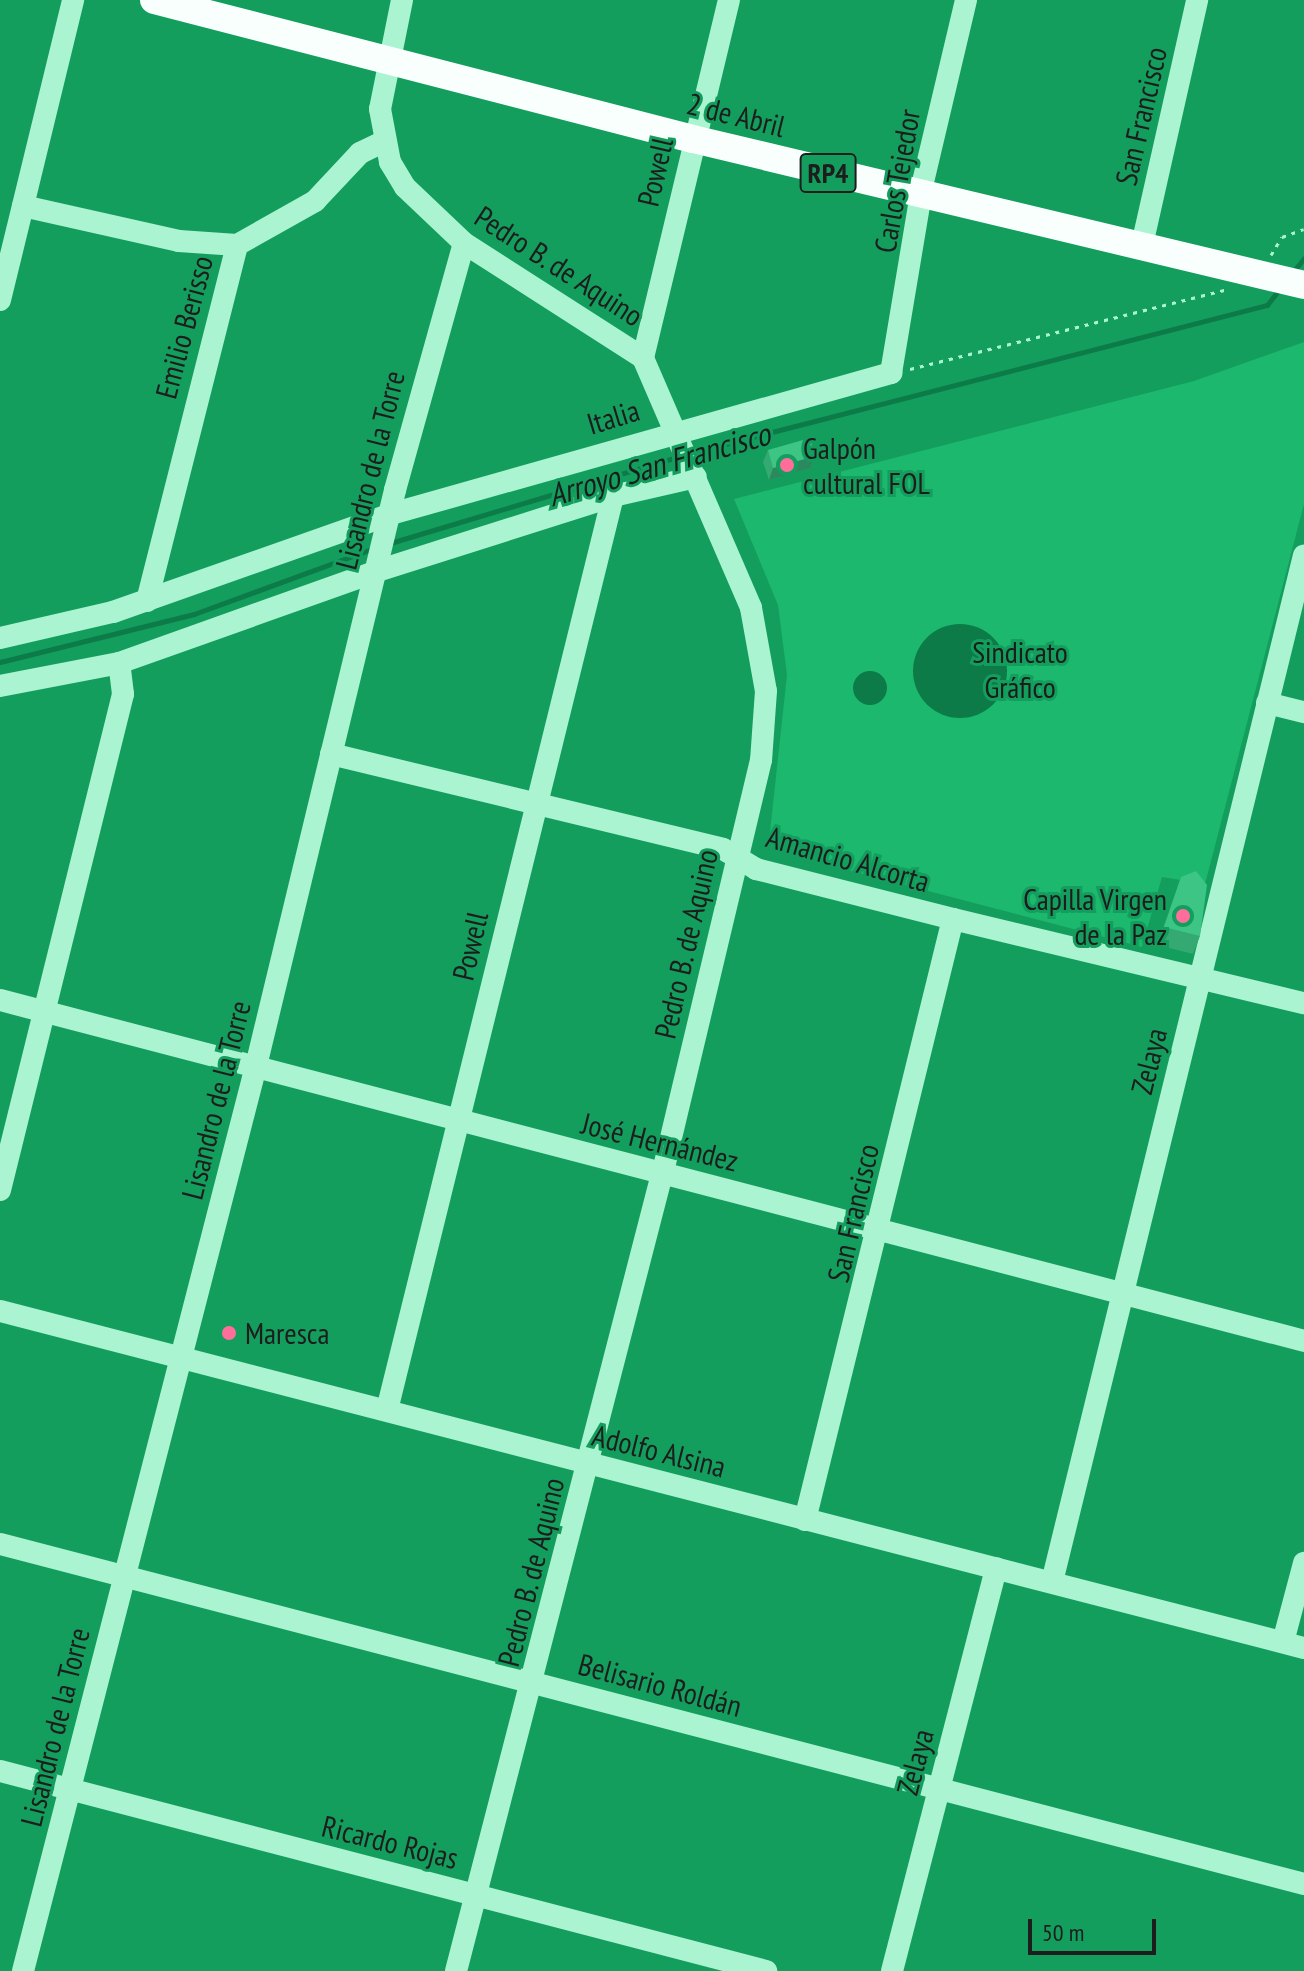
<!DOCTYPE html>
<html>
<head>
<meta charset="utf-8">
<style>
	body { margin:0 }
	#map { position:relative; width:1304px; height:1971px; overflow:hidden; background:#139e5e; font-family:"PT Sans Narrow",sans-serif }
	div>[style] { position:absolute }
	.green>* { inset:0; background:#1bb86e }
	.water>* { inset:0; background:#0c7b48 }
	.round { border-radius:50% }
	.stream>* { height:5px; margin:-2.5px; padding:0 2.5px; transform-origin:2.5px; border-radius:2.5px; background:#0c7b48 }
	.path>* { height:3px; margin-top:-1.5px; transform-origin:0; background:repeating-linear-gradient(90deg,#abf4d1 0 4px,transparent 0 10px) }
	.minor>* { height:22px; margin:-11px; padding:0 11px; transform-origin:11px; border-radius:11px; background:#abf4d1 }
	.major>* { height:28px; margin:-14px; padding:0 14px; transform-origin:14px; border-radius:14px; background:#f8fffc }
	.wall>* { inset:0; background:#34a972 }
	.shaded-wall>* { inset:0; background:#2b8a5d }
	.building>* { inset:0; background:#3dc585 }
	.dots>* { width:22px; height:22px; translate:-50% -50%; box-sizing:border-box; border:4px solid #139e5e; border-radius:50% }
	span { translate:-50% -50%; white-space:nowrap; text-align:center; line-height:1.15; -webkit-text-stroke:6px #139e5e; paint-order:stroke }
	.shield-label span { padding:2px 6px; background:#139e5e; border:2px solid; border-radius:6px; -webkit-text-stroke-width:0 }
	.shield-label { font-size:28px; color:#1d1d1d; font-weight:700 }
	.street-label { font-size:30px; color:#1d1d1d }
	.poi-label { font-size:30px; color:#1d1d1d }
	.left { translate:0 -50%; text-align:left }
	.right { translate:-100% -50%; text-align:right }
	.park-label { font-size:30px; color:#1b1d1c }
	.water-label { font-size:32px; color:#191d1b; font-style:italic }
	.scale { position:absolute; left:1028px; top:1919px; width:128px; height:36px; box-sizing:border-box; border:4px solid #1d1d1d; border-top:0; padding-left:10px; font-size:24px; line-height:28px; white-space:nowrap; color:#1d1d1d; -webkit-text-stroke:6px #139e5e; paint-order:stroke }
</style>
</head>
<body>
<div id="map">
	<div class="green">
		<div style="clip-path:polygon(1304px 342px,1304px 504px,1205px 884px,1162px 877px,1142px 947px,775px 851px,769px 841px,787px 675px,778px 605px,734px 499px,1194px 381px)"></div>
	</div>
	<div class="water">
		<div class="round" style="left:913px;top:624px;width:94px;height:94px"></div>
		<div class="round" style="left:853px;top:671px;width:34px;height:34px"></div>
	</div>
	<div class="stream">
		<div style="left:1292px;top:273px;width:19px;rotate:-51deg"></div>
		<div style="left:690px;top:453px;width:596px;rotate:-14.39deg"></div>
		<div style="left:1267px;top:305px;width:23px;rotate:-52deg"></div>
		<div style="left:387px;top:544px;width:307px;rotate:-16.7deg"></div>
		<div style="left:0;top:662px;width:200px;rotate:-13.9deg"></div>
		<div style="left:194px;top:614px;width:192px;rotate:-20.1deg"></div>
	</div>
	<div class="path">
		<div style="left:1271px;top:255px;width:21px;rotate:-59deg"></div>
		<div style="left:1282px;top:237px;width:23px;rotate:-20deg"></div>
		<div style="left:910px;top:369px;width:324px;rotate:-14.1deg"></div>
	</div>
	<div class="minor">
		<div style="left:402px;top:0;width:111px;rotate:101.4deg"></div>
		<div style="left:380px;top:109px;width:54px;rotate:79.3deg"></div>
		<div style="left:390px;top:162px;width:29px;rotate:59deg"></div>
		<div style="left:405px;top:187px;width:81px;rotate:43.5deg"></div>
		<div style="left:464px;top:243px;width:213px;rotate:32.7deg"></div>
		<div style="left:643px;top:358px;width:272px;rotate:66.6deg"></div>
		<div style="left:751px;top:608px;width:84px;rotate:79.8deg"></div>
		<div style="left:766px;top:691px;width:69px;rotate:94.1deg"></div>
		<div style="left:761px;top:760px;width:426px;rotate:103.4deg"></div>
		<div style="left:662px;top:1174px;width:823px;rotate:104.49deg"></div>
		<div style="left:23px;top:206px;width:160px;rotate:12.6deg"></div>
		<div style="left:179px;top:241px;width:58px;rotate:3.9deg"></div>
		<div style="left:237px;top:245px;width:90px;rotate:-29.4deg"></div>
		<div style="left:315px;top:201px;width:66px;rotate:-46.8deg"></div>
		<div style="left:360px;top:153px;width:25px;rotate:-26deg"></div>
		<div style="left:1142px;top:245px;width:251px;rotate:-77.3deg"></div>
		<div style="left:0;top:300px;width:309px;rotate:-76.3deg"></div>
		<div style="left:643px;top:358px;width:368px;rotate:-76.5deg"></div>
		<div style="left:147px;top:601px;width:367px;rotate:-75.8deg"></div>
		<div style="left:0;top:638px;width:116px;rotate:-13deg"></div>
		<div style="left:113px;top:612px;width:295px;rotate:-19.4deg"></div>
		<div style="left:391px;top:514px;width:520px;rotate:-15.75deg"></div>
		<div style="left:891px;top:373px;width:194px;rotate:-80.5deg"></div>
		<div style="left:923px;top:182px;width:187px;rotate:-76.7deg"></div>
		<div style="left:0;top:686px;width:121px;rotate:-10.9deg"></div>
		<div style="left:119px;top:663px;width:271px;rotate:-19.6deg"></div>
		<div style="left:374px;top:572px;width:251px;rotate:-17.6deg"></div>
		<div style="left:613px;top:496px;width:85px;rotate:-12.9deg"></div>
		<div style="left:1267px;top:703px;width:38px;rotate:14deg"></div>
		<div style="left:331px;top:754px;width:403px;rotate:13.6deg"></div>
		<div style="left:723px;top:849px;width:39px;rotate:31deg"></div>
		<div style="left:756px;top:869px;width:203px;rotate:14.2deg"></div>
		<div style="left:953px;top:919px;width:361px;rotate:13.5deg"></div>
		<div style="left:0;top:1000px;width:1348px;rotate:14.65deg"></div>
		<div style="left:0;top:1190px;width:511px;rotate:-76.07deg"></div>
		<div style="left:123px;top:694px;width:31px;rotate:-97deg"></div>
		<div style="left:0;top:1311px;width:1347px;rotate:14.49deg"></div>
		<div style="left:387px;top:1410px;width:942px;rotate:-76.11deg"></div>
		<div style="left:805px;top:1520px;width:619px;rotate:-76.17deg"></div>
		<div style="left:0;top:1544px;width:1348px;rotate:14.61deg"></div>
		<div style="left:1052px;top:1582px;width:1057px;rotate:-76.21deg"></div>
		<div style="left:1283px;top:1642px;width:82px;rotate:-75.1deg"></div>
		<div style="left:0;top:1771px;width:792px;rotate:14.63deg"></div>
		<div style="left:23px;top:1971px;width:935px;rotate:-75.56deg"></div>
		<div style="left:256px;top:1066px;width:593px;rotate:-76.43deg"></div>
		<div style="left:395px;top:490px;width:256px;rotate:-74.4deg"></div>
		<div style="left:892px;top:1971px;width:416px;rotate:-75.5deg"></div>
	</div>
	<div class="major">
		<div style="left:154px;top:0;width:557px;rotate:14.46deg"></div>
		<div style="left:693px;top:139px;width:628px;rotate:13.44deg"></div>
	</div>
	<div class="wall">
		<div style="clip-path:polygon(768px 450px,815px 456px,811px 468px,769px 480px,763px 462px)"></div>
		<div style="clip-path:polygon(1181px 877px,1200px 936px,1193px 954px,1157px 945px)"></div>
	</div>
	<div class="shaded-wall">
		<div style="clip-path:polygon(815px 456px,811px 468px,769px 480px,773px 468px)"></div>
	</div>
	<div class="building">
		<div style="clip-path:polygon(810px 438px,815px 456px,773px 468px,768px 450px)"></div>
		<div style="clip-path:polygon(1196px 871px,1207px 885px,1200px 936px,1164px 927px,1181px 877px)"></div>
	</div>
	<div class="dots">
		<div style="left:787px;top:465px;background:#ff6e9b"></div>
		<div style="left:1183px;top:916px;background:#ff6e9b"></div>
		<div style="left:229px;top:1333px;background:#ff6e9b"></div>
	</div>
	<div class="shield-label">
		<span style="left:828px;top:173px">RP4</span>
	</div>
	<div class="street-label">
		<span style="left:736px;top:115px;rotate:14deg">2 de Abril</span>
		<span style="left:1141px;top:116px;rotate:-77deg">San Francisco</span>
		<span style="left:655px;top:172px;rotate:-77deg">Powell</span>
		<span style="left:897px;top:181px;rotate:-80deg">Carlos Tejedor</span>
		<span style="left:559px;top:266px;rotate:33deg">Pedro B. de Aquino</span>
		<span style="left:184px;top:327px;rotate:-75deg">Emilio Berisso</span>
		<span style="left:613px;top:417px;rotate:-17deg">Italia</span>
		<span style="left:370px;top:470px;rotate:-76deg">Lisandro de la Torre</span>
		<span style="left:848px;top:859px;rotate:16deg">Amancio Alcorta</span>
		<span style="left:686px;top:944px;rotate:-77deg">Pedro B. de Aquino</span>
		<span style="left:470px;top:946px;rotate:-77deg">Powell</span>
		<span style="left:1149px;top:1061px;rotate:-76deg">Zelaya</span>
		<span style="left:216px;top:1100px;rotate:-76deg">Lisandro de la Torre</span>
		<span style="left:660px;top:1142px;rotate:14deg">José Hernández</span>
		<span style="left:853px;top:1213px;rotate:-77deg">San Francisco</span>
		<span style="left:659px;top:1451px;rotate:14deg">Adolfo Alsina</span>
		<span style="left:531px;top:1572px;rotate:-76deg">Pedro B. de Aquino</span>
		<span style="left:660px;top:1685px;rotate:15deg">Belisario Roldán</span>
		<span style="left:55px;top:1727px;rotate:-76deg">Lisandro de la Torre</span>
		<span style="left:915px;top:1762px;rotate:-75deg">Zelaya</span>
		<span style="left:390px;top:1842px;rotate:14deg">Ricardo Rojas</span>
	</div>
	<div class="poi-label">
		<span class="left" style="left:803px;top:465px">Galpón<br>cultural FOL</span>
		<span class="right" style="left:1167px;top:916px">Capilla Virgen<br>de la Paz</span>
		<span class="left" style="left:245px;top:1333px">Maresca</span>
	</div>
	<div class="park-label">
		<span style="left:1020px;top:669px">Sindicato<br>Gráfico</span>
	</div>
	<div class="water-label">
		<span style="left:659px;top:464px;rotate:-16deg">Arroyo San Francisco</span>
	</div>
	<div class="scale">50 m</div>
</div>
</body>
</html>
